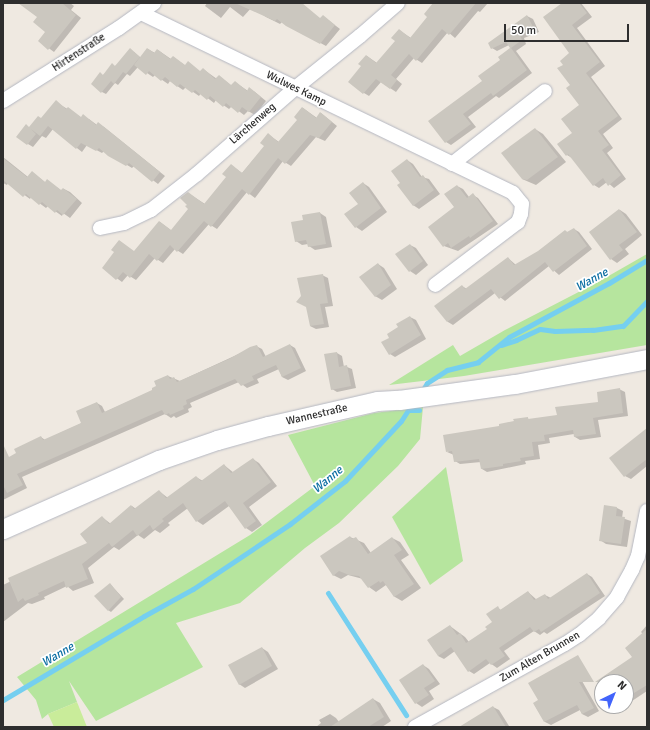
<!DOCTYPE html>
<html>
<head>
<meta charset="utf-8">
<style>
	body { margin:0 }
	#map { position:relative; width:650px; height:730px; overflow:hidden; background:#efe9e1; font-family:Signika,sans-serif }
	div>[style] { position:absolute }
	.green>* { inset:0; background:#b6e59e }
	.pitch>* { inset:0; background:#c9ec9a }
	.shadow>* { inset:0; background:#0003 }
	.stream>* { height:5px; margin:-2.5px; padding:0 2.5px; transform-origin:2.5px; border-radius:2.5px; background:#75cff0 }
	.building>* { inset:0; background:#cbc7bf }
	.roads { filter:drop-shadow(0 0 1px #b4b7c1) drop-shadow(0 0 1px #b4b7c1) }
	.street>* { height:14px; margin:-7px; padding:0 7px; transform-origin:7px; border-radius:7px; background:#fff }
	.secondary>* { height:19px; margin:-9.5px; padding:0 9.5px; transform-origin:9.5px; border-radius:9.5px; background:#fff }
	span { translate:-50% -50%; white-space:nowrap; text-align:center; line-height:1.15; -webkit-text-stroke:3.5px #fff; paint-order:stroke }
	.street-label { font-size:11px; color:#2e2e2e }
	.water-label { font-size:12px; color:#0d6fa3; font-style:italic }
	.frame { position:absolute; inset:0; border:4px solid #2e2e2e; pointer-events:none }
	.north { position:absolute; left:594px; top:674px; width:40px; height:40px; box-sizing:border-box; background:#fff; border:1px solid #ababab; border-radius:50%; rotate:43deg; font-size:11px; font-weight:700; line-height:16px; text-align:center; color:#2e2e2e }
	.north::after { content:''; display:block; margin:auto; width:14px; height:18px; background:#4264fb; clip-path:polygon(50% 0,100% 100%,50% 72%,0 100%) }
	.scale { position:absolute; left:504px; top:24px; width:125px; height:18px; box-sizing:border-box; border:2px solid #2e2e2e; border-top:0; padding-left:5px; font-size:12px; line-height:14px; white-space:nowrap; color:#2e2e2e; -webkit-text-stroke:3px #fff; paint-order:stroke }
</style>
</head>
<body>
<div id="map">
	<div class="green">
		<div style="clip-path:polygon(647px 254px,647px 345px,464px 376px,389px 385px,453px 345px,460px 356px,505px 330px,598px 282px)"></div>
		<div style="clip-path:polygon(423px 407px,420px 439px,398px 466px,339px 523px,305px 548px,240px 603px,176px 623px,203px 667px,96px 721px,69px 681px,77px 702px,48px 714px,42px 719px,36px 700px,17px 677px,250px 535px,315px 486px,288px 435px,374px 413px)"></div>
		<div style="clip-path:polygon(446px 467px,463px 561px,430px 585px,392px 517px)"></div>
	</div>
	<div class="pitch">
		<div style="clip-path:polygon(77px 702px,87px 727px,54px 727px,48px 714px)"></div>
	</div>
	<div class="shadow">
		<div style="clip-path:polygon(20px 3px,70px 3px,74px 6px,71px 10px,81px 18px,54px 52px,39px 41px,47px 32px,38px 17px)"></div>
		<div style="clip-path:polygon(207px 3px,296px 3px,321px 19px,323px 16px,340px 29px,326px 46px,282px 22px,280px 24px,266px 17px,252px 7px,243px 17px,230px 7px,221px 18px,205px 6px)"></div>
		<div style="clip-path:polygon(456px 3px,488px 3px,480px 12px,478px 11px,455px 38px,448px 32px,422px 63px,414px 58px,396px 79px,402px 84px,396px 92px,381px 82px,369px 96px,364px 93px,362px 66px,367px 56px,377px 63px,396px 41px,399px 30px,411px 38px)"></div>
		<div style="clip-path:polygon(563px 3px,581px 3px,592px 17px,577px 28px,605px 66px,591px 77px,622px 119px,603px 134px,613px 148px,607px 153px,626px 179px,614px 188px,607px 182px,599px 188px,594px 185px,572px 158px,567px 155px,580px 105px,564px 65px,571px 53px)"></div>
		<div style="clip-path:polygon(527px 16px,533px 19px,539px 32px,524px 38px,526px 44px,516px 51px,532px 73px,499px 98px,496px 96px,468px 117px,476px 127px,451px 145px,446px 142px,430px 121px,483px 81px,502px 60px,499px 57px,511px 48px,509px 45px,497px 51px,492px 48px)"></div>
		<div style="clip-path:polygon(148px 49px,155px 53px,158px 50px,171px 59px,173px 57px,186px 66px,201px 72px,203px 69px,217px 79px,219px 76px,232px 86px,235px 82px,248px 91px,250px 89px,255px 92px,266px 101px,255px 115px,248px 111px,244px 115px,232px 106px,229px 109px,216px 100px,214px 103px,201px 93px,199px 96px,186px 87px,183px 90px,170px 81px,168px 84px,155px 75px,153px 77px,138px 67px,130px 76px,127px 74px,118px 85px,115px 83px,106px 94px,102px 92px,103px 75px,134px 52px,141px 58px)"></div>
		<div style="clip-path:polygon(56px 102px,82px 118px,89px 119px,97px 125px,98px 124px,104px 127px,165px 176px,158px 184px,134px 166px,132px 168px,104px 151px,102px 153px,87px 145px,82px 152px,53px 129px,46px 138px,42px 136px,33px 147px,28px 144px,30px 128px,42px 119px)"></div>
		<div style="clip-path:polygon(303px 108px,317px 118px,321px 113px,337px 126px,325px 141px,316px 137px,291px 166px,283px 161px,255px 198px,247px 192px,217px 229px,209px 224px,183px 254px,175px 249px,163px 263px,155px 258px,136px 280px,128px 275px,122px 282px,103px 268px,116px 252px,119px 241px,134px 252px,160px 222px,172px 231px,190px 209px,188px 193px,205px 204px,227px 177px,231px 165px,242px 173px,265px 146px,269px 135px,279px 142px,298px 120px)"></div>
		<div style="clip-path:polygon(535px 129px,543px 134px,566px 162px,536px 185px,522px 179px)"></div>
		<div style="clip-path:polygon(3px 157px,28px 177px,32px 172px,46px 183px,48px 181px,62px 191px,64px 189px,70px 192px,82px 203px,70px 218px,63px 213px,62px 216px,48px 206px,46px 208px,31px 197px,30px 199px,8px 183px,7px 185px,3px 183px)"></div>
		<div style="clip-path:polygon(407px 160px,413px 164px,422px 177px,429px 179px,440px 194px,419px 209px,413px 205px,401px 183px)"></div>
		<div style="clip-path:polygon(363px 183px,369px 187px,387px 212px,362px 231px,356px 227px)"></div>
		<div style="clip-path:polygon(457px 186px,463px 189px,469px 197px,473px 195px,478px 198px,498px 224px,458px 251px,444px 246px,455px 208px)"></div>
		<div style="clip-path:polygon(620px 210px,626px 214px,642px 235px,625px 249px,629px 254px,617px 263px,611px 259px)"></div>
		<div style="clip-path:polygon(320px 213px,326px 217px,332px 247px,315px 250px,309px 246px,308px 244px,302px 245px,296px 241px,304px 221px,303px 216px)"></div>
		<div style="clip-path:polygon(574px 229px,579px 232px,592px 249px,559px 275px,549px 266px,505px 301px,495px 293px,453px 325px,448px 322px,436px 306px,462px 286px,467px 289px,508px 258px,516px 265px,538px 252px,565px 231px,569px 233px)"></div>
		<div style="clip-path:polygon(410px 245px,416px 248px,428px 265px,416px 275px,410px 271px)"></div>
		<div style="clip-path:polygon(378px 264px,384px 268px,397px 289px,382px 300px,375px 296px)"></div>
		<div style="clip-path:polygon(322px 275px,328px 278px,333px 306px,325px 307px,329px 327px,316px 329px,310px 326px)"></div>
		<div style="clip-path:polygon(410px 317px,416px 320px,426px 339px,395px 357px,390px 354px,390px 338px)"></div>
		<div style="clip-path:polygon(290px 345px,295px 348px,306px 371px,288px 380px,282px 377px,279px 369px,257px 379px,259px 383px,247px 388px,239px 382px,190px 403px,192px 407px,188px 409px,189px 412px,176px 418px,174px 416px,171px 418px,165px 414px,22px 477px,27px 488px,3px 500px,3px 461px,17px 454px,41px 437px,45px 440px,82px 423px,97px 403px,102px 406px,105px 412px,154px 390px,168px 376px,180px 381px,256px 346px,262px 349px,266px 357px)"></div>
		<div style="clip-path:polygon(337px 353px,342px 356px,344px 367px,347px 367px,352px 369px,356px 388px,337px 392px,332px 389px)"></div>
		<div style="clip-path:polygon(619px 389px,625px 392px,628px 416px,598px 420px,601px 437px,580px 440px,575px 437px,574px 434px,549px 438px,550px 443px,538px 445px,540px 459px,525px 461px,526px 464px,487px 472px,482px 469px,481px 462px,460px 464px,455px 461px,454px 455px,447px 452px,500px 426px,527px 418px,531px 420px,558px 416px,600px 403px)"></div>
		<div style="clip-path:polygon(647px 429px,647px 466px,631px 479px,625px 476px)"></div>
		<div style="clip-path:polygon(253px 459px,259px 463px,277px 486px,249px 507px,262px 525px,252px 532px,246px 528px,229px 506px,203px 525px,197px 521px,188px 508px,168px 523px,170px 525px,160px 533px,155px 530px,144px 539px,138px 535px,119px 550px,114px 547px,88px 568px,94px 583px,73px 591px,67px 586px,44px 597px,45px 599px,32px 604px,28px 603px,3px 622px,3px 585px,89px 543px,102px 517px,111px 524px,132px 506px,136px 509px,159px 491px,168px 498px,196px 477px,203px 481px,224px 465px,234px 473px)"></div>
		<div style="clip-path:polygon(605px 506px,617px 508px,623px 511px,622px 518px,631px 521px,627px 547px,606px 544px,600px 540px)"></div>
		<div style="clip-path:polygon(350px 537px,364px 543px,371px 553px,392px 538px,400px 542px,409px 555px,401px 560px,421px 588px,402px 601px,395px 597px,386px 585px,376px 592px,369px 587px,363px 579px,348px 575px,341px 579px,333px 575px)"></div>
		<div style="clip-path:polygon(587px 574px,592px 577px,605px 596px,547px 634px,544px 632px,540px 635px,534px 631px,504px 651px,510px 659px,497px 668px,490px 663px,474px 674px,469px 671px,455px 651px,444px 659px,438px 656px,450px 626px,465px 637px,469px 642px,488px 630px,493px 623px,498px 608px,501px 610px,528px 592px,537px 600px,545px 595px,551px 598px)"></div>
		<div style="clip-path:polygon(110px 584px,124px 599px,111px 612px,108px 610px)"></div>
		<div style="clip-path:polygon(647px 625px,647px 691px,626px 705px,626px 682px,607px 682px,633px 657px,643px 634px,641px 632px)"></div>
		<div style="clip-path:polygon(262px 648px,268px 652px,278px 669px,245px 688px,239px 684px)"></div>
		<div style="clip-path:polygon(423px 665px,429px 669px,440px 684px,429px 691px,434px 699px,422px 707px,416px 703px)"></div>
		<div style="clip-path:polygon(573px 665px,599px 711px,588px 717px,582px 714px,580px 710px,551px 725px,545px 722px,534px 704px,539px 701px)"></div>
		<div style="clip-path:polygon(373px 699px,380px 703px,391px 721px,382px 727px,316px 727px,321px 723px,319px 720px,330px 714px,336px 718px,339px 722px)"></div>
		<div style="clip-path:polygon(493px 707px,499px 710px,509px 726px,465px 727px)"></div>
	</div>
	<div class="stream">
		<div style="left:501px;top:345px;width:16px;rotate:-18deg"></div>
		<div style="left:516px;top:340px;width:26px;rotate:-25deg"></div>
		<div style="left:540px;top:329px;width:15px;rotate:8deg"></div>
		<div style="left:555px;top:331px;width:38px;rotate:-2deg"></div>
		<div style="left:593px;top:330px;width:30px;rotate:-8deg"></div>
		<div style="left:623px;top:326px;width:35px;rotate:-46deg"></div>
		<div style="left:422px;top:391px;width:9px;rotate:-58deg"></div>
		<div style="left:427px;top:383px;width:24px;rotate:-33deg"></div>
		<div style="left:447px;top:370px;width:32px;rotate:-14deg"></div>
		<div style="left:478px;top:362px;width:40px;rotate:-39deg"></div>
		<div style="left:509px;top:337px;width:114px;rotate:-28.4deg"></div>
		<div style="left:609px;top:283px;width:44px;rotate:-31.2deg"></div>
		<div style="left:408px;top:410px;width:11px"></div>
		<div style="left:328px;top:593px;width:145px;rotate:57.4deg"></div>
		<div style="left:3px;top:700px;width:164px;rotate:-30.8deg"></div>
		<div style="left:144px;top:616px;width:56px;rotate:-28.9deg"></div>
		<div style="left:193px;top:589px;width:117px;rotate:-33.8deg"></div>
		<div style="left:290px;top:524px;width:70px;rotate:-38deg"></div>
		<div style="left:345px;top:481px;width:82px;rotate:-47deg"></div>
		<div style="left:401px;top:421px;width:20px;rotate:-57deg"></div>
	</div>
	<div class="building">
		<div style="clip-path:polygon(18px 3px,62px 3px,76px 15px,48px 50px,38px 41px,45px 32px,33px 22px,37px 17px)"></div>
		<div style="clip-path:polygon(235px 3px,302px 3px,320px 18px,323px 15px,335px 25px,320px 44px,286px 26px,277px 19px,275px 21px)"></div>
		<div style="clip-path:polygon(433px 3px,476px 3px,449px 35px,442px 29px,416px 61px,409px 54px,391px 75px,397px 80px,390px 89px,376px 79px,363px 94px,348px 82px,361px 66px,358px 64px,366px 55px,376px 63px,395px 41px,391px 38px,399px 29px,410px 38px,427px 17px,424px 14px)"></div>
		<div style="clip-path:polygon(562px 3px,579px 3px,587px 13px,572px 25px,600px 62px,586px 73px,618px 116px,598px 131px,609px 145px,602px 150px,621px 175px,608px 186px,603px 178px,593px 186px,568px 154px,566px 156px,557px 144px,572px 133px,561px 119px,579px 105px,566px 88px,570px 85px,557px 68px,563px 65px,560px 61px,569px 53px,543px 17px)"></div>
		<div style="clip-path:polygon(527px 15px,534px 29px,520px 35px,522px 40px,511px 48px,527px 70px,493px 96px,491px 93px,463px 114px,471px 124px,445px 143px,428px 121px,482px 81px,478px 76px,500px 60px,498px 57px,510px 48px,506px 42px,491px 49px,488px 43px)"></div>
		<div style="clip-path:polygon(130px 48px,140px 57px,126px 74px,123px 72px,114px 84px,111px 81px,101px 93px,91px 84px,100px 72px,103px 75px,112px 63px,115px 66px)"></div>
		<div style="clip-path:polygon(147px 48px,154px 53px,157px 49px,170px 59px,173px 56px,185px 65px,188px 61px,200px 71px,203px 68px,215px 79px,219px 75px,231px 85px,235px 81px,247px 91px,249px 87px,261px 97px,249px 112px,242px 107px,238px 113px,226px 103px,223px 107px,210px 96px,207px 100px,195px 90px,192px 93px,180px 84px,177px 87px,165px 77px,161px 81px,149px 71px,146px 75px,134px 65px)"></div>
		<div style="clip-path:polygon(56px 100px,66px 109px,68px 107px,81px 117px,83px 114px,96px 125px,98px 122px,160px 172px,152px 182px,129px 163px,126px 166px,108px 156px,99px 148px,96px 151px,81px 143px,76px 149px,48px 126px,40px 136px,31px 129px,36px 134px,27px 145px,16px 137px,26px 124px,29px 127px,38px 116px,41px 118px)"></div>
		<div style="clip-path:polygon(302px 107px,316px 118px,320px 112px,332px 122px,319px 138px,310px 135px,285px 164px,278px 158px,249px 195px,242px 189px,211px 227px,204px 221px,177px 252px,170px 245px,157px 261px,149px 254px,130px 278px,123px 272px,116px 280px,102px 268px,114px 252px,111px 250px,119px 240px,134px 251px,159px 221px,171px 230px,188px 209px,185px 206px,187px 205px,180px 198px,188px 192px,204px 204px,226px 177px,222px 174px,231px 164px,242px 173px,264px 146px,260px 143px,268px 133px,278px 142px,297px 120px,294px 117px)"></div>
		<div style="clip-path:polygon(535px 128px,558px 157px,527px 180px,522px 179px,501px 153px)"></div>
		<div style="clip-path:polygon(3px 158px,27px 177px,32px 171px,45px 182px,47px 179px,61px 190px,63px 188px,77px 199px,63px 215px,57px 210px,55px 213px,42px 202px,39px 205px,26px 194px,23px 197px,3px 180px)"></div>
		<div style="clip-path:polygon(407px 159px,420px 177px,423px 175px,434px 190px,413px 206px,397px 185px,400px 183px,391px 171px)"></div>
		<div style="clip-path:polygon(363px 182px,381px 208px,355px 228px,344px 214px,358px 204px,349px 193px)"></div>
		<div style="clip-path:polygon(457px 185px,467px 198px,473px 193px,493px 221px,470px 238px,469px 236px,451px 248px,448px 243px,443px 247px,428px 227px,454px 207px,444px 194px)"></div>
		<div style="clip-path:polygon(619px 209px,637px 232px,619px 245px,623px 250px,610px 260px,589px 232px)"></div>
		<div style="clip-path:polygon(320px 212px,326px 244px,308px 247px,306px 240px,295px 242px,291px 222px,303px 220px,302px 215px)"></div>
		<div style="clip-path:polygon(574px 228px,587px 246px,553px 272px,545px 262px,499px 299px,491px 289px,447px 322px,434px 306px,462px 285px,465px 289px,508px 257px,514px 265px,538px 251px,565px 230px,567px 232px)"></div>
		<div style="clip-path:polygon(410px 244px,423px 261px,409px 272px,395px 254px)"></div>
		<div style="clip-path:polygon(378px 263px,391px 285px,375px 297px,359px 277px)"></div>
		<div style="clip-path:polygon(323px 274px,328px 303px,320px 304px,324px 324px,310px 326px,306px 307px,296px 302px,301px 296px,297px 278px)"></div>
		<div style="clip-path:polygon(410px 316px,421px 335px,389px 355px,381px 342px,389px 338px,387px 334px,398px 327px,396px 324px)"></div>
		<div style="clip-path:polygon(290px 344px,301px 368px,282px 377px,276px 365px,252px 376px,254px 380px,241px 386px,235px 379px,186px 400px,187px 404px,183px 406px,184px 409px,170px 415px,169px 413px,165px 415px,162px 410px,17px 474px,23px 485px,7px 493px,3px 485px,3px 444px,9px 457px,16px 453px,14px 449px,41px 436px,43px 440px,81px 423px,76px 411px,97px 402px,102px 413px,152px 390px,152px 388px,156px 386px,154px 381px,168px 375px,170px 379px,174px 377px,177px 382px,229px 359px,250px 347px,257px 345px,263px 357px)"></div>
		<div style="clip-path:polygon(337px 352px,339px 367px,347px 365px,351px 386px,331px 390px,324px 354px)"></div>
		<div style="clip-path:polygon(620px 388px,623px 413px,593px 418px,596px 434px,574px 437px,573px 430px,544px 435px,545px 441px,532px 442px,534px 456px,520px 458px,521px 461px,503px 464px,503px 466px,481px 469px,479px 459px,454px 462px,452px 451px,446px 452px,443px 435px,499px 426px,499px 424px,514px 421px,513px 419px,528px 417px,528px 419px,557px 415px,555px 407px,598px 402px,597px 392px)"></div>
		<div style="clip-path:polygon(647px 428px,647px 459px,624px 477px,609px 458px)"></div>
		<div style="clip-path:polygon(253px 458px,271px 482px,243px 503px,256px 521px,245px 529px,225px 501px,196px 522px,183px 503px,162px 519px,164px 521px,153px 530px,150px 525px,137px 536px,133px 530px,112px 547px,109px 543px,82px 564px,88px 579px,66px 588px,64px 581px,38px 593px,39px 595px,25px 601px,23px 598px,18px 602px,8px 578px,87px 543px,80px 534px,102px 516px,109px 524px,131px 505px,134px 509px,159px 490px,166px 498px,196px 476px,201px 481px,224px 464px,231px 473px)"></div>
		<div style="clip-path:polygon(604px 505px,617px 507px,616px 516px,625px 517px,621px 544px,599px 541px)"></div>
		<div style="clip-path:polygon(350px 536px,352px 539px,356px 537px,368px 554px,392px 537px,402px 550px,394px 555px,414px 584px,394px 597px,383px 581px,380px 583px,379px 581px,368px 588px,359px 576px,349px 575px,339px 571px,333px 576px,320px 556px)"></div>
		<div style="clip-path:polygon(587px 573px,600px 593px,541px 632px,539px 629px,534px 632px,530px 627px,499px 648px,505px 656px,491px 665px,486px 659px,468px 672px,451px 647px,438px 656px,427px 640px,450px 625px,457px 635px,460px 633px,466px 643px,487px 629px,485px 627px,492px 622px,486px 614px,498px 606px,500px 610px,528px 591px,534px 600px,545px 594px,548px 599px)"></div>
		<div style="clip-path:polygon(110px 583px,121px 597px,108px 611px,94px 596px)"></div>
		<div style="clip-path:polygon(647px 629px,647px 685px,626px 698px,626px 682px,595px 682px,632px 657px,625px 648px)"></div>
		<div style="clip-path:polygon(262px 647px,272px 666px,239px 685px,228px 665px)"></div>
		<div style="clip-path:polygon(578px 655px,594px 682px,579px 682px,594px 708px,582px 714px,577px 705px,544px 722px,533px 703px,538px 700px,528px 683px)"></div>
		<div style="clip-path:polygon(423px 664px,435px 681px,424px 688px,429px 695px,415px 704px,399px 680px)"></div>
		<div style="clip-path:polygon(373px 698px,384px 717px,368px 727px,330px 727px)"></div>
		<div style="clip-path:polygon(493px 706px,506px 727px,459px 727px)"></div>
	</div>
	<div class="roads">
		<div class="street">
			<div style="left:141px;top:13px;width:413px;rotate:25.8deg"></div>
			<div style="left:513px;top:193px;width:14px;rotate:51deg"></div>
			<div style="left:522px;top:204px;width:10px;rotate:96deg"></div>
			<div style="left:521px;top:214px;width:9px;rotate:111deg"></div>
			<div style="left:518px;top:222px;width:104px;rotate:142.8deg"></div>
			<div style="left:3px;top:101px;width:137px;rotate:-32.2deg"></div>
			<div style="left:119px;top:28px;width:43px;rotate:-35.5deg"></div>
			<div style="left:452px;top:164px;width:118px;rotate:-38.1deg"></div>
			<div style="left:100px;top:228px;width:25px;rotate:-12deg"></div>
			<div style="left:124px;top:223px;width:30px;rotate:-26deg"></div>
			<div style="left:151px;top:210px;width:58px;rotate:-38deg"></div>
			<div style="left:197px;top:174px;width:129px;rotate:-41.2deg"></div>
			<div style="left:294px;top:89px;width:85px;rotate:-38.8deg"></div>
			<div style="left:360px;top:36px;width:50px;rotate:-41deg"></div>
			<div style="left:415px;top:727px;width:171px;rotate:-29deg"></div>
			<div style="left:565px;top:644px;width:17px;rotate:-33deg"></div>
			<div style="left:579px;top:635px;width:26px;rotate:-40deg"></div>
			<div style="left:599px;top:618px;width:28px;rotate:-49deg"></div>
			<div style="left:617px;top:597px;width:31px;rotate:-61deg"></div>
			<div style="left:632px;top:570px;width:15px;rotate:-67deg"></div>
			<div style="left:638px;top:556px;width:46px;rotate:-78.7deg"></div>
		</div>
		<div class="secondary">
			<div style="left:3px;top:529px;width:171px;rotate:-23.9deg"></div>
			<div style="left:159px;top:460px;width:61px;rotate:-19deg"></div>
			<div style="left:217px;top:440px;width:53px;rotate:-15.4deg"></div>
			<div style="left:268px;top:426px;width:112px;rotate:-12.9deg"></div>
			<div style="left:377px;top:401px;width:22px;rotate:-3deg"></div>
			<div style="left:399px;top:400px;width:117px;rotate:-7.9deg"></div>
			<div style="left:515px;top:384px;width:134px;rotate:-10.7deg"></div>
		</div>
	</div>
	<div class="street-label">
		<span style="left:79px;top:53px;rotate:-33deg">Hirtenstraße</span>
		<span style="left:296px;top:89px;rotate:26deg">Wulwes Kamp</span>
		<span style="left:253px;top:124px;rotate:-41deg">Lärchenweg</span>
		<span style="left:317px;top:415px;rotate:-13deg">Wannestraße</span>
		<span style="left:540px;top:657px;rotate:-30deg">Zum Alten Brunnen</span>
	</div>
	<div class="water-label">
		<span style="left:592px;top:280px;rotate:-29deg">Wanne</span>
		<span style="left:328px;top:480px;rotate:-40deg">Wanne</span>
		<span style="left:58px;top:655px;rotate:-31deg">Wanne</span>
	</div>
	<div class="frame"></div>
	<div class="north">N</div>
	<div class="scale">50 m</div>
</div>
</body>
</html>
